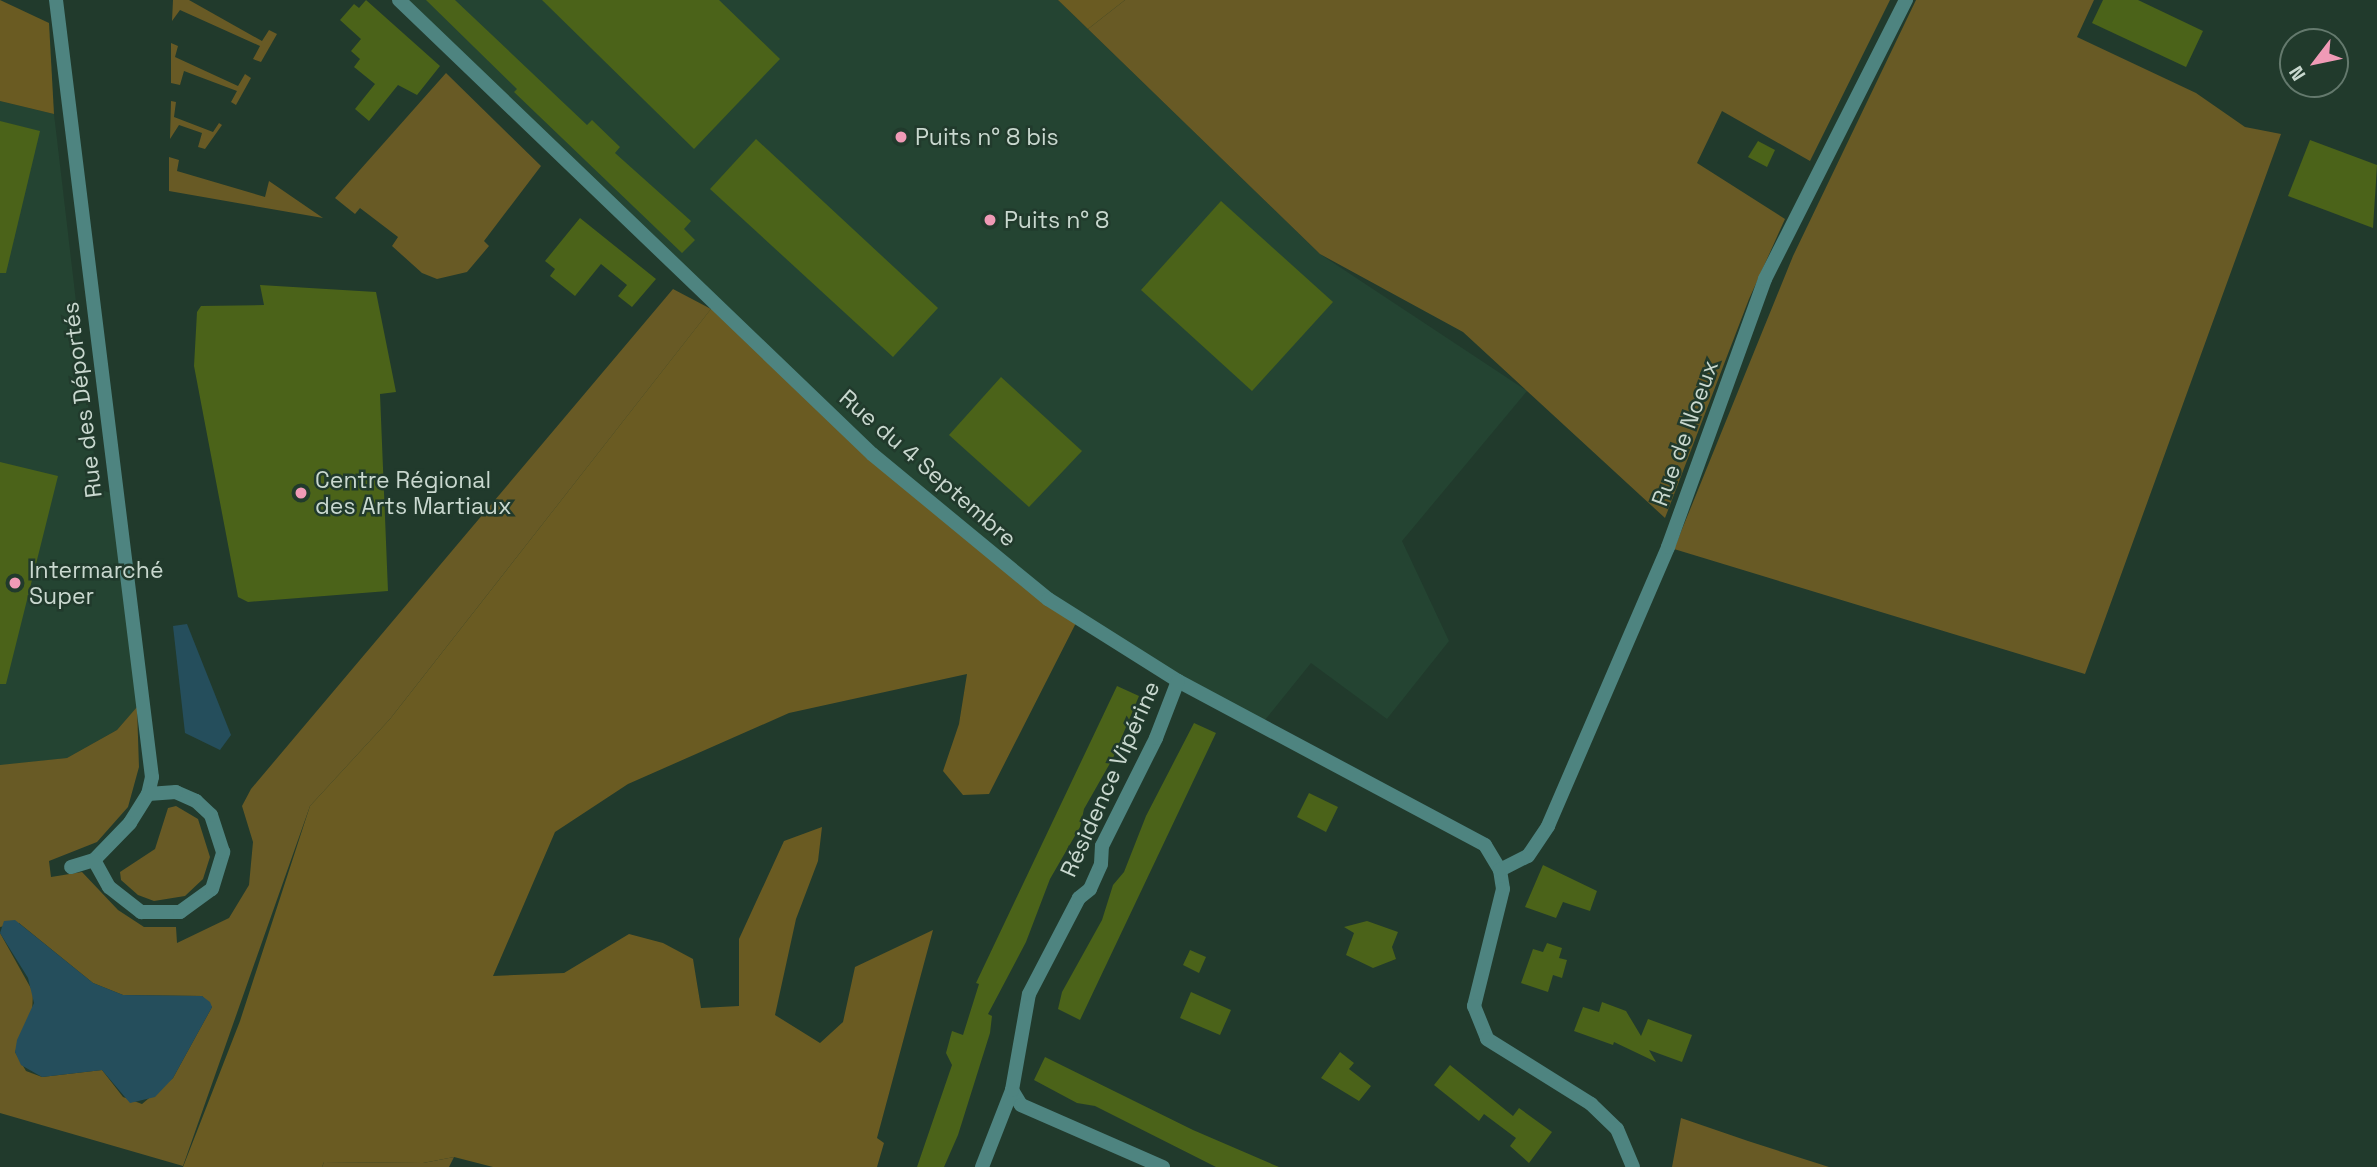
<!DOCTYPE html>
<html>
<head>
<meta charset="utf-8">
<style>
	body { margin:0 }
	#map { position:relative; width:2377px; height:1167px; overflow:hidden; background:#213a2c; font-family:"Space Grotesk",sans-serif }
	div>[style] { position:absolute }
	.built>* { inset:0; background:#244432 }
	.green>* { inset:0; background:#685a25 }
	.forest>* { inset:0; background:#6a5b22 }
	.water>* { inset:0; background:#254e5c }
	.building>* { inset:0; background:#4b6319 }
	.street>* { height:14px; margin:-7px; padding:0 7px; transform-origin:7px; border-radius:7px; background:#4e8480 }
	.dots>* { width:19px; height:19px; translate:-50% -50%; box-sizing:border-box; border:4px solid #213a2c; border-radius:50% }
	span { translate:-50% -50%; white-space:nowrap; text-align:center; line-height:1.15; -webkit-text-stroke:5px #213a2c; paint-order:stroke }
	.poi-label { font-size:23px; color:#c9d8cf }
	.left { translate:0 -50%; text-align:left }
	.street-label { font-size:23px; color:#c9d8cf }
	.north { position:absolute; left:2279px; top:28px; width:70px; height:70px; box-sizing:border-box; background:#213a2c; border:2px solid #64796d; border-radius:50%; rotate:238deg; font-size:19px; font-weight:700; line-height:28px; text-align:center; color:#c9d8cf }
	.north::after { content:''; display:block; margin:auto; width:24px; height:32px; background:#f09ab6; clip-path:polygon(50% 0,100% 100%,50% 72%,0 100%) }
</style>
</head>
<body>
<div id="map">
	<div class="built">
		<div style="clip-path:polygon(399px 0,1058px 0,1320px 254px,1527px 391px,1402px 541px,1449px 641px,1387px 719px,1311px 663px,1261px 725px,1178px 681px,973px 540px)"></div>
		<div style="clip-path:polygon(0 101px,54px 114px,98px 489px,117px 495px,142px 702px,117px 730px,67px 758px,0 766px)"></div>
	</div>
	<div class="green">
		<div style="clip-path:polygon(173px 0,189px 0,262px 41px,269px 30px,277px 34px,261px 62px,253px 59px,260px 46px,180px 10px,172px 21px)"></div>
		<div style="clip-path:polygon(1125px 0,1890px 0,1810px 161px,1722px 111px,1697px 163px,1785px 219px,1749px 299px,1665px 518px,1463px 332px,1320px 254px,1088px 29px)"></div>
		<div style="clip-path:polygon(1916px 0,2094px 0,2077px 37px,2196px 93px,2245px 127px,2281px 134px,2085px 674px,1674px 549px,1793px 256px)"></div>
		<div style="clip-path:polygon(171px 43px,178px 46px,175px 57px,238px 86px,245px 74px,251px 78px,236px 105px,231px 102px,237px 91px,184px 71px,180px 85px,171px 83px)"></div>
		<div style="clip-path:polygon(446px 73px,541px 166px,484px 241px,489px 246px,467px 272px,437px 279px,422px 273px,392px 246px,398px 237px,360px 208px,355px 214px,335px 198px)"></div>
		<div style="clip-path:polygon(171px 101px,176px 102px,174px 117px,213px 132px,219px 123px,222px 125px,205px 149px,198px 147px,202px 133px,179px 125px,170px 139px)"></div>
		<div style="clip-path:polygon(169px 157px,179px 160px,177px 171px,265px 197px,269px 181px,323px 218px,169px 191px)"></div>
		<div style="clip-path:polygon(673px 289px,711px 309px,390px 719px,310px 806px,183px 1166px,0 1113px,0 933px,33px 992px,32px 1014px,15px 1052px,26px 1071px,42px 1077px,102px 1070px,123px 1097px,142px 1104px,173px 1078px,212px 1007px,202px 996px,123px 995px,93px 983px,19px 923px,0 927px,0 765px,67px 758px,117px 730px,137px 707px,139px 767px,128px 807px,97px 842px,49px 861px,51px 877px,82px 872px,118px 910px,144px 927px,176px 927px,177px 943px,229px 918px,249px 885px,253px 842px,242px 806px,251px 789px)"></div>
		<div style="clip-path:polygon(176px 806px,198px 819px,210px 857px,203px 879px,185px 896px,154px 901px,138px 895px,121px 880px,120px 872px,155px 849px,168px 808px)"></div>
		<div style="clip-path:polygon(1681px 1118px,1748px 1141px,1829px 1167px,1672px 1167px)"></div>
		<div style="clip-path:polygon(454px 1157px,449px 1167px,322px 1167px,324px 1162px,423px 1163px)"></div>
	</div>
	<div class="forest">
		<div style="clip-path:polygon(0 0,49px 23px,54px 114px,0 101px)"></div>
		<div style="clip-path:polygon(1058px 0,1125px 0,1088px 29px)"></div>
		<div style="clip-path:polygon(714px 305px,782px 370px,1077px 621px,989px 794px,963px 795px,943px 771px,959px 724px,967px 674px,789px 713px,628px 784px,555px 832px,493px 976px,564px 973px,629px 934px,663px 943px,693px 959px,701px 1008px,739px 1006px,739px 939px,784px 841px,822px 827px,818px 861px,796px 919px,775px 1015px,820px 1043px,843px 1022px,855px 967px,933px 930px,877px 1138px,884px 1143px,877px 1167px,493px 1167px,454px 1157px,423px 1163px,324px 1162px,322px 1167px,183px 1167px,240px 1021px,310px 806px,390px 719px)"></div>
	</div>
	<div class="water">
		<div style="clip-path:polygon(187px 624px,231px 735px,220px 750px,185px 733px,173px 626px)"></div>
		<div style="clip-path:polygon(15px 920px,93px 983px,123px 995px,202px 996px,210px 1002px,212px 1007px,173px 1078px,155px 1097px,130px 1103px,102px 1070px,42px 1077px,21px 1065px,15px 1052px,17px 1040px,34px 1003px,28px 978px,0 933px,4px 921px)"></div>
	</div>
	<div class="building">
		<div style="clip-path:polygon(366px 0,440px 66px,417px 95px,398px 85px,369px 121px,355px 109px,375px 84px,354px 67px,360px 59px,351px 51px,361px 39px,340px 20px,354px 4px,359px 8px)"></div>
		<div style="clip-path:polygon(426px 0,455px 0,587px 125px,592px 120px,620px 147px,615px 153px,691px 221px,684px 229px,695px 240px,682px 253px,514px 92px,517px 89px)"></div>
		<div style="clip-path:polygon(542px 0,719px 0,780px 59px,694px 149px)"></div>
		<div style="clip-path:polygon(2103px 0,2138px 0,2203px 31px,2186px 67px,2092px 23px)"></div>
		<div style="clip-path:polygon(0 121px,40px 131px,6px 273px,0 273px)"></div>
		<div style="clip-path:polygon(756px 139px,938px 308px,893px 357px,710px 189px)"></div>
		<div style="clip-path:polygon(2310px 140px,2377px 165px,2373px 228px,2288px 196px)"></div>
		<div style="clip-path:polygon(1758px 141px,1775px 150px,1767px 167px,1748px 157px)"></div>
		<div style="clip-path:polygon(1221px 201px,1333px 302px,1252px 391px,1141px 290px)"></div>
		<div style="clip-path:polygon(580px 218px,656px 279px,632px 307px,618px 296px,627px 285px,601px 264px,575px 296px,550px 276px,555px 269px,545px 261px)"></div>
		<div style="clip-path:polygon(260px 285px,376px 292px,396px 392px,380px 394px,388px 591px,248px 602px,238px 597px,194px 366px,197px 312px,201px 306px,264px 305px)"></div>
		<div style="clip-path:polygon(1001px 377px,1082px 451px,1029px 507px,949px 435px)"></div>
		<div style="clip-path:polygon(0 462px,58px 476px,6px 684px,0 684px)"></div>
		<div style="clip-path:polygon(1117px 686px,1139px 696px,1113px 758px,1084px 809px,1080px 827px,1050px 879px,1026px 942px,988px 1014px,992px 1016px,990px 1033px,958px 1135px,944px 1167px,917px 1167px,952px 1065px,946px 1053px,952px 1031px,963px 1035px,979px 984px,976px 983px)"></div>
		<div style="clip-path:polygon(1194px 723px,1216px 733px,1080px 1020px,1058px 1009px,1062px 992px,1102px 920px,1113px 885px,1124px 872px,1146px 816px)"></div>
		<div style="clip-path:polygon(1309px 793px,1338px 807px,1326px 832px,1297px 817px)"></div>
		<div style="clip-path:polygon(1543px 865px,1597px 891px,1590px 911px,1563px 902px,1556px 918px,1525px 907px)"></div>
		<div style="clip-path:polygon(1367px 921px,1398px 932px,1392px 947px,1396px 959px,1373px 968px,1346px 955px,1354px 933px,1344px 927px)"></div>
		<div style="clip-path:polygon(1547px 943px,1562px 948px,1559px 958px,1567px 960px,1562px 978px,1553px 975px,1548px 992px,1521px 983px,1533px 949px,1543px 952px)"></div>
		<div style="clip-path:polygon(1190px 950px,1206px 957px,1199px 973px,1183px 965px)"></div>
		<div style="clip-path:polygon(1191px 992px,1231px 1010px,1220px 1035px,1180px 1018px)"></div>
		<div style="clip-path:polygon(1602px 1002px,1626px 1011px,1641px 1036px,1648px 1019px,1692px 1035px,1682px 1062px,1649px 1050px,1656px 1062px,1614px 1042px,1613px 1045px,1574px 1031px,1583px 1007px,1599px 1012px)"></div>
		<div style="clip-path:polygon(1340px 1052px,1354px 1063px,1349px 1069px,1371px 1086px,1359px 1101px,1321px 1078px)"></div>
		<div style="clip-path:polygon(1045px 1057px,1193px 1130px,1279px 1167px,1216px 1167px,1095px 1106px,1077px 1103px,1034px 1080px)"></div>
		<div style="clip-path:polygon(1450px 1065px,1513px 1116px,1519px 1108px,1552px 1132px,1529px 1163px,1510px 1146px,1516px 1138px,1484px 1114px,1479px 1121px,1434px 1085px)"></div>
	</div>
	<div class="street">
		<div style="left:56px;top:0;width:783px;rotate:82.96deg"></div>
		<div style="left:152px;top:777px;width:17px;rotate:103deg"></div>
		<div style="left:148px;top:794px;width:34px;rotate:122deg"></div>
		<div style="left:130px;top:823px;width:52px;rotate:134.2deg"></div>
		<div style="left:94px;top:860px;width:24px;rotate:163deg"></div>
		<div style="left:399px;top:0;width:656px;rotate:43.83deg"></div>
		<div style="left:872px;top:454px;width:228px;rotate:39.5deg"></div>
		<div style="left:1048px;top:599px;width:154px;rotate:32.2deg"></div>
		<div style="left:1178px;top:681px;width:348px;rotate:28.1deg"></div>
		<div style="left:1485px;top:845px;width:29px;rotate:59deg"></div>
		<div style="left:1500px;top:870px;width:19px;rotate:81deg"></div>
		<div style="left:1503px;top:889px;width:121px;rotate:103.9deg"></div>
		<div style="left:1474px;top:1006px;width:35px;rotate:68deg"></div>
		<div style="left:1487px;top:1039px;width:123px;rotate:32deg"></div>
		<div style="left:1591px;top:1104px;width:36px;rotate:44deg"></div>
		<div style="left:1617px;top:1129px;width:41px;rotate:67.2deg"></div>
		<div style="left:94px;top:860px;width:31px;rotate:61deg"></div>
		<div style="left:109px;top:887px;width:41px;rotate:38deg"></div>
		<div style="left:141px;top:912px;width:39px"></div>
		<div style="left:180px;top:912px;width:39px;rotate:-36deg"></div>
		<div style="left:212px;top:889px;width:39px;rotate:-73deg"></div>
		<div style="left:223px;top:852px;width:39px;rotate:-108deg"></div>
		<div style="left:211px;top:815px;width:21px;rotate:-137deg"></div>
		<div style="left:196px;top:801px;width:22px;rotate:-156deg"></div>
		<div style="left:176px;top:792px;width:28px;rotate:176deg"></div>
		<div style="left:1500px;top:870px;width:31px;rotate:-27deg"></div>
		<div style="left:1528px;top:856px;width:36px;rotate:-56deg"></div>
		<div style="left:1548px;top:826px;width:304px;rotate:-66.7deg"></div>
		<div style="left:1668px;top:547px;width:285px;rotate:-70.1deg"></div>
		<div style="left:1765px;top:279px;width:313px;rotate:-63.2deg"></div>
		<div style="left:1012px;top:1090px;width:17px;rotate:59deg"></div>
		<div style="left:1021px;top:1105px;width:155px;rotate:23.6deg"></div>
		<div style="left:982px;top:1167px;width:83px;rotate:-68.7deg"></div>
		<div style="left:1012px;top:1090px;width:97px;rotate:-80deg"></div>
		<div style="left:1029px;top:994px;width:108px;rotate:-62.5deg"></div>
		<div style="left:1079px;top:898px;width:14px;rotate:-39deg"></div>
		<div style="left:1090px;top:889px;width:27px;rotate:-66deg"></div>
		<div style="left:1101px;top:864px;width:18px;rotate:-87deg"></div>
		<div style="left:1102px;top:846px;width:121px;rotate:-63.4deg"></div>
		<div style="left:1156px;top:738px;width:61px;rotate:-68.9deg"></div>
	</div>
	<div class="dots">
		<div style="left:901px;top:137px;background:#f09ab6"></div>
		<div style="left:990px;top:220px;background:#f09ab6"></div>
		<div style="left:301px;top:493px;background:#f09ab6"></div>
		<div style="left:15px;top:583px;background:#f09ab6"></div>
	</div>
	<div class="poi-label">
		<span class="left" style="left:915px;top:137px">Puits n° 8 bis</span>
		<span class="left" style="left:1004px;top:220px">Puits n° 8</span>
		<span class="left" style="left:315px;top:493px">Centre Régional<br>des Arts Martiaux</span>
		<span class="left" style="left:29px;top:583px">Intermarché<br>Super</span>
	</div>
	<div class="street-label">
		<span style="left:82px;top:400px;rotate:-97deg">Rue des Déportés</span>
		<span style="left:1685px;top:433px;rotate:-70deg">Rue de Noeux</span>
		<span style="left:928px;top:468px;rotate:41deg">Rue du 4 Septembre</span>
		<span style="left:1110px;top:779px;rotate:-66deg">Résidence Vipérine</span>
	</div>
	<div class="north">N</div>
</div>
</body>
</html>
